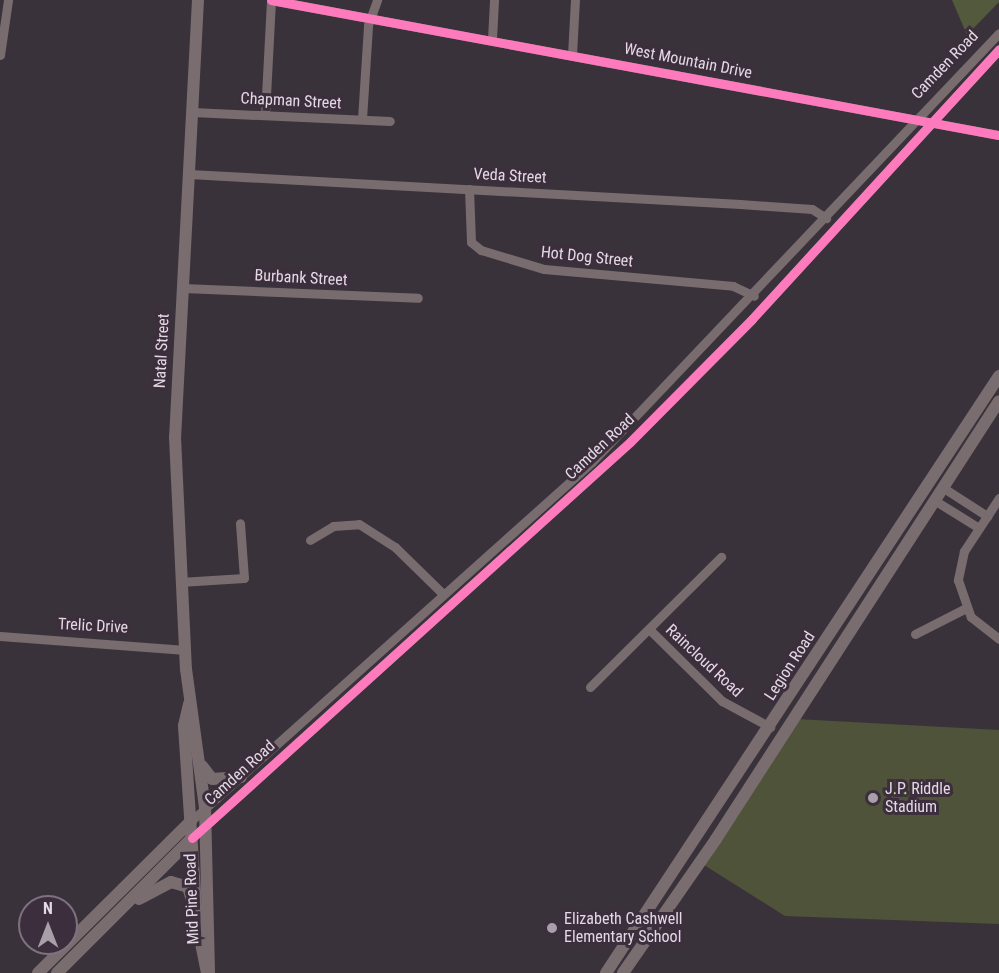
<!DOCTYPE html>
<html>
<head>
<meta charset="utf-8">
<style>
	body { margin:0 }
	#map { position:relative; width:999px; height:973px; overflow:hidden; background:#3a323a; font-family:"Roboto Condensed",sans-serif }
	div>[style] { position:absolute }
	.green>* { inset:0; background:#4e5339 }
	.forest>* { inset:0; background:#53593d }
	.minor>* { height:9px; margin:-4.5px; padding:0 4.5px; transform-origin:4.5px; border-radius:4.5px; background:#786c6e }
	.major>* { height:12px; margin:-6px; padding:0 6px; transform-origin:6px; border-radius:6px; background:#7a6d70 }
	.cycleway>* { height:9px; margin:-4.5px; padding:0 4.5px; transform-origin:4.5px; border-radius:4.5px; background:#fd7abc }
	.dots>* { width:16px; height:16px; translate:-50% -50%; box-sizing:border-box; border:3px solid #3d2e3d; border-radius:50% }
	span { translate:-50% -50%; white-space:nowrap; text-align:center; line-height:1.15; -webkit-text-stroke:6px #3d2e3d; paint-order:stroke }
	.street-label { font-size:16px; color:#e3d9e3 }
	.poi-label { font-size:16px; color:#e3d9e3 }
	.left { translate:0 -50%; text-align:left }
	.north { position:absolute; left:18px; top:895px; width:60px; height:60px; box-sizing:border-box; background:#3d2e3d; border:2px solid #7f727f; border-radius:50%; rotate:0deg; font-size:16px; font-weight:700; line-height:24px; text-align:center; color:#e3d9e3 }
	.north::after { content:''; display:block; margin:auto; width:21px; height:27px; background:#a89fa8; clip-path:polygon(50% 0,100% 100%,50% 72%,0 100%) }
</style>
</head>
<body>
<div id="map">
	<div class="green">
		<div style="clip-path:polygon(796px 719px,999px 730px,999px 924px,785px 916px,704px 865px)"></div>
	</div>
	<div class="forest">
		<div style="clip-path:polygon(952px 0,999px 0,999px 2px,967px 35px)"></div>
	</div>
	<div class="minor">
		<div style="left:271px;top:0;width:740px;rotate:10.51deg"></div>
		<div style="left:492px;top:39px;width:39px;rotate:-87deg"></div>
		<div style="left:0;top:55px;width:56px;rotate:-81.7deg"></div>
		<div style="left:572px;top:55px;width:55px;rotate:-86.9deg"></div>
		<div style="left:192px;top:112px;width:198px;rotate:2.6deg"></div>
		<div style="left:265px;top:115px;width:115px;rotate:-87deg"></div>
		<div style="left:362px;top:119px;width:94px;rotate:-86.3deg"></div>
		<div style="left:368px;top:25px;width:27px;rotate:-70deg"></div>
		<div style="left:189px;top:174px;width:552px;rotate:3.12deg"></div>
		<div style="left:740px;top:204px;width:72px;rotate:4deg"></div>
		<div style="left:812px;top:209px;width:17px;rotate:33deg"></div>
		<div style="left:469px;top:189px;width:53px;rotate:87.8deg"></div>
		<div style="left:471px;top:242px;width:13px;rotate:39deg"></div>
		<div style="left:481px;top:250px;width:66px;rotate:16.8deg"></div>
		<div style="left:544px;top:269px;width:190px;rotate:5.1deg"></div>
		<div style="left:733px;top:286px;width:23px;rotate:25deg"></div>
		<div style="left:183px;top:288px;width:235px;rotate:2.4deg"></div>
		<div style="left:942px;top:487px;width:54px;rotate:32.8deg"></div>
		<div style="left:999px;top:498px;width:64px;rotate:123.4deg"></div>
		<div style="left:964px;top:551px;width:30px;rotate:102deg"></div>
		<div style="left:958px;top:580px;width:39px;rotate:71deg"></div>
		<div style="left:971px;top:617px;width:36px;rotate:38deg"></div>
		<div style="left:934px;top:500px;width:53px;rotate:31.9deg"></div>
		<div style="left:310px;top:540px;width:27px;rotate:-31deg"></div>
		<div style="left:333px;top:526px;width:26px;rotate:-4deg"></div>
		<div style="left:359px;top:524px;width:43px;rotate:32.6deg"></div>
		<div style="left:395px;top:547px;width:64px;rotate:44.4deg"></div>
		<div style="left:180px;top:582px;width:64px;rotate:-3.6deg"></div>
		<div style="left:244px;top:578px;width:55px;rotate:-94.2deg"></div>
		<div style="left:651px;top:631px;width:100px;rotate:44.6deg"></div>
		<div style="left:722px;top:701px;width:55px;rotate:28.4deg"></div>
		<div style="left:915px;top:634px;width:57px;rotate:-27deg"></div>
		<div style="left:0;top:636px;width:186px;rotate:4.3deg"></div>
		<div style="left:590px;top:687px;width:185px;rotate:-44.8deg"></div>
		<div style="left:191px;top:821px;width:538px;rotate:-41.84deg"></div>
		<div style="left:592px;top:462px;width:591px;rotate:-46.51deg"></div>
		<div style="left:192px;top:838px;width:590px;rotate:-42.12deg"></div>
		<div style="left:630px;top:442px;width:173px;rotate:-45.2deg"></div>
		<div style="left:752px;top:319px;width:366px;rotate:-47.5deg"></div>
	</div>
	<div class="major">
		<div style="left:198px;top:0;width:438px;rotate:93deg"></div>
		<div style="left:175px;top:437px;width:232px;rotate:87.3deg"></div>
		<div style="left:186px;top:669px;width:140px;rotate:82.2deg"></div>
		<div style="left:205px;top:808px;width:165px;rotate:88.6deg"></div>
		<div style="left:189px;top:704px;width:23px;rotate:103deg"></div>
		<div style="left:184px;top:726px;width:197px;rotate:86.2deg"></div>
		<div style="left:197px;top:923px;width:51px;rotate:78.7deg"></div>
		<div style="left:202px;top:766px;width:16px;rotate:52deg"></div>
		<div style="left:212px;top:779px;width:29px;rotate:-4deg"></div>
		<div style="left:139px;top:899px;width:36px;rotate:-28deg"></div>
		<div style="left:171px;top:882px;width:18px;rotate:16deg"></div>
		<div style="left:188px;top:887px;width:14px;rotate:73deg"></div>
		<div style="left:38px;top:973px;width:216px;rotate:-44.8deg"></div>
		<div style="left:57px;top:973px;width:191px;rotate:-45deg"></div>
		<div style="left:606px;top:973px;width:715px;rotate:-56.64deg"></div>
		<div style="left:623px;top:973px;width:163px;rotate:-55.2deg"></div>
		<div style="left:716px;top:839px;width:521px;rotate:-57.13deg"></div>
	</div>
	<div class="cycleway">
		<div style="left:271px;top:0;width:740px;rotate:10.51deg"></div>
		<div style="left:192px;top:838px;width:590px;rotate:-42.12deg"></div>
		<div style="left:630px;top:442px;width:173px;rotate:-45.2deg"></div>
		<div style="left:752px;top:319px;width:366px;rotate:-47.5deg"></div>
	</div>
	<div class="dots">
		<div style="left:873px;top:798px;background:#a89fa8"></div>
		<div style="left:552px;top:928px;background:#a89fa8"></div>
	</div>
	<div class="street-label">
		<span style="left:688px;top:61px;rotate:11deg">West Mountain Drive</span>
		<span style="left:945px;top:65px;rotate:-46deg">Camden Road</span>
		<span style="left:291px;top:101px;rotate:3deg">Chapman Street</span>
		<span style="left:510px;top:176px;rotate:3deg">Veda Street</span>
		<span style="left:587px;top:257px;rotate:6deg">Hot Dog Street</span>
		<span style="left:301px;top:278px;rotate:3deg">Burbank Street</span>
		<span style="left:162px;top:351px;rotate:-87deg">Natal Street</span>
		<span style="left:600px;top:447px;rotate:-43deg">Camden Road</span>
		<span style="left:93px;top:626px;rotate:3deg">Trelic Drive</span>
		<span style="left:704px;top:661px;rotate:43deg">Raincloud Road</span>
		<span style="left:790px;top:666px;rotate:-57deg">Legion Road</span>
		<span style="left:240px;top:773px;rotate:-42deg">Camden Road</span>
		<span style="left:192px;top:899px;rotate:-92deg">Mid Pine Road</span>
	</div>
	<div class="poi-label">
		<span class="left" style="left:885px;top:798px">J.P. Riddle<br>Stadium</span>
		<span class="left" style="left:564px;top:928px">Elizabeth Cashwell<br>Elementary School</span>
	</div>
	<div class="north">N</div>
</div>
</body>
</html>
